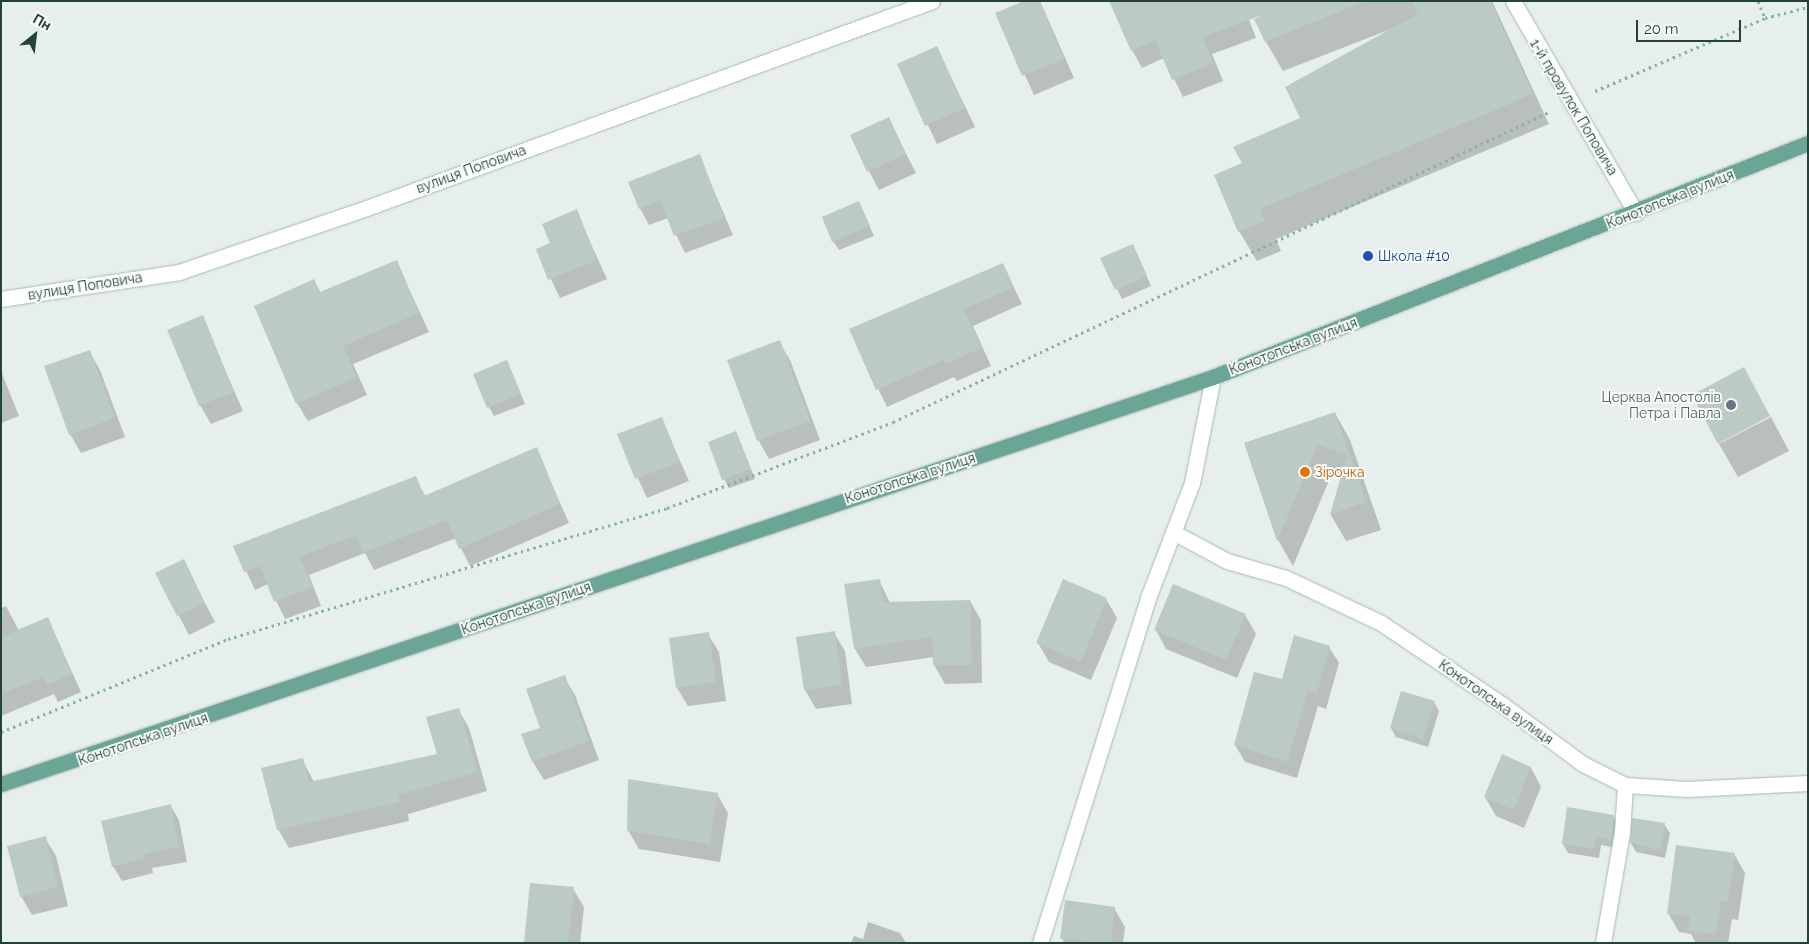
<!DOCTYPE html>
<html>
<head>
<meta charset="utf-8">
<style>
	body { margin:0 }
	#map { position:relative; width:1809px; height:944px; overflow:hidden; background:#e6efeb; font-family:Raleway,sans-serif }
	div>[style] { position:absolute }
	.shadow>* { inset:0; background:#0003 }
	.building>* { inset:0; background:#bbcac4 }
	.path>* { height:3px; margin-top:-1.5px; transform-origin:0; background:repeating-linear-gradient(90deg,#86b3a5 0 2.5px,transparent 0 6.5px) }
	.roads { filter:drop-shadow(0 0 1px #a8b8b2) drop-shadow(0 0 1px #a8b8b2) }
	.minor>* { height:15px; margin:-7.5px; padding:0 7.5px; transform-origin:7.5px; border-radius:7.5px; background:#fff }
	.major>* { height:15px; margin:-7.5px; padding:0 7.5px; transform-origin:7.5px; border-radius:7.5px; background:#6aa596 }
	.dots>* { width:14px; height:14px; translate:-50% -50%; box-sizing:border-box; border:2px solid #f7fbf9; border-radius:50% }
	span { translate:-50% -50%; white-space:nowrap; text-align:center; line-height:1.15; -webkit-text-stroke:4px #f7fbf9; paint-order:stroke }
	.street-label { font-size:14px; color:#24423a }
	.transit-label { font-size:14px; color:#164399 }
	.left { translate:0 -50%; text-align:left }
	.worship-label { font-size:14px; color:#5b616d }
	.right { translate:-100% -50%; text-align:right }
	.food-label { font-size:14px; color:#c56008 }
	.frame { position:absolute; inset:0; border:2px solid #24423a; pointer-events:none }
	.north { position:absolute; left:10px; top:10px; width:50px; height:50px; -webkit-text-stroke:4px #f7fbf9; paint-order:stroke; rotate:29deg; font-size:14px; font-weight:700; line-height:20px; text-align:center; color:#24423a }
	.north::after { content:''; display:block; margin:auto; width:18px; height:22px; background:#24423a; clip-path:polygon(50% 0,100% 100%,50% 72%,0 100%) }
	.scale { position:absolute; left:1636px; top:20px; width:105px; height:22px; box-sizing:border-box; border:2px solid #24423a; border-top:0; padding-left:6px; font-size:15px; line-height:18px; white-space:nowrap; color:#24423a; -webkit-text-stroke:4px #f7fbf9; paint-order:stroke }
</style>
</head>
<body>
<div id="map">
	<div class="shadow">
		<div style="clip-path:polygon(1040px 1px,1074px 78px,1034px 95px,997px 14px)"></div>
		<div style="clip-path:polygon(1242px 1px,1256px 38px,1212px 54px,1223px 81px,1183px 97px,1164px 58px,1142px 68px,1132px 50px)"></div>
		<div style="clip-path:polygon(1295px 1px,1492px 1px,1549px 124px,1276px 239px,1281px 251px,1257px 261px,1239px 231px,1244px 164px,1301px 119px,1399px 26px,1283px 71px,1266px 42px)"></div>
		<div style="clip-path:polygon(937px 48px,975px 127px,937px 144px,899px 65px)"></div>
		<div style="clip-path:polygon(888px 119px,916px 173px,879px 190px,869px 171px)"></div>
		<div style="clip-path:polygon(699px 156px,733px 235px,685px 253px,668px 218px,649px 225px,640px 208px)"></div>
		<div style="clip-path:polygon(859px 203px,874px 236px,839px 250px,833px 241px)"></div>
		<div style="clip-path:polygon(576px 211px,607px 279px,560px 298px,537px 250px,552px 244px)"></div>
		<div style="clip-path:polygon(1137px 254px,1151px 286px,1122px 299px,1102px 259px)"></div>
		<div style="clip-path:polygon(396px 261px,429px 332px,353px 364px,367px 395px,308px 421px,297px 403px,314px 281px,321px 293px)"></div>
		<div style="clip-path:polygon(1002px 264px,1022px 304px,973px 326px,991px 366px,957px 381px,954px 377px,887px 407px,850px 330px)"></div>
		<div style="clip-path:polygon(202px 317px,243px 411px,211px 424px,200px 405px)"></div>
		<div style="clip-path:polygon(779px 342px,790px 360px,820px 440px,769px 459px,759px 441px,728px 361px)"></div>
		<div style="clip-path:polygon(89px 351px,100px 370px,125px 437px,81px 453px,70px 434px)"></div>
		<div style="clip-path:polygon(1px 371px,19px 416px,1px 423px)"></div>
		<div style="clip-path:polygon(511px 371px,525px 404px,494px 416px,489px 407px)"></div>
		<div style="clip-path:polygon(1335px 413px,1350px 440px,1381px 530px,1346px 541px,1331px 515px,1342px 475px,1333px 471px,1293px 566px,1278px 540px,1245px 443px)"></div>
		<div style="clip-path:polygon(1771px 417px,1789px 451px,1738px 477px,1719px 444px)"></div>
		<div style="clip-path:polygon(661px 418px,689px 481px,647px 498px,618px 435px)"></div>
		<div style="clip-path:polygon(736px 432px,755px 479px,729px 488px,724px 479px)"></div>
		<div style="clip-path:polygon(536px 449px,569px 523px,470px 566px,456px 538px,374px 570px,365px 553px,309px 575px,321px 606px,285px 619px,268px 584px,255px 590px,235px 547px,415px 478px,426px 497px)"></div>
		<div style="clip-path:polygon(183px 561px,215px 622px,189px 635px,157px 574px)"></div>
		<div style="clip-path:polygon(879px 580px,890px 603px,970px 601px,981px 620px,982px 683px,945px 684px,934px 665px,934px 657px,866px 667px,855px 649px)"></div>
		<div style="clip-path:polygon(1106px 599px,1117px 618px,1091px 680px,1049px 662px,1038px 643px)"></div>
		<div style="clip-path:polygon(6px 606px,19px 631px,48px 619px,81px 692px,58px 702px,54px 694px,1px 716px,1px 608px)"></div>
		<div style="clip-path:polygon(1245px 615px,1256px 634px,1237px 678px,1166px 649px,1156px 630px)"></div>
		<div style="clip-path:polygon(834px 633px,845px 651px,852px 704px,816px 709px,805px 690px,798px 638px)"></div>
		<div style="clip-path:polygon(708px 634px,719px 652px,726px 701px,688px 706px,677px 688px)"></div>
		<div style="clip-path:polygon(1329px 647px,1339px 663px,1326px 709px,1318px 706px,1297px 778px,1245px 762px,1235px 745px,1283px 680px)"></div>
		<div style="clip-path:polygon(564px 677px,575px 695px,599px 760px,544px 780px,533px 762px,541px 728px)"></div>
		<div style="clip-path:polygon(1434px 702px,1439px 711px,1428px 747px,1396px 737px,1391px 728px)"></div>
		<div style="clip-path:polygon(458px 709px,469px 728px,487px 791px,408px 814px,409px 821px,289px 848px,278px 829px,302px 759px,314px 782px,439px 755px)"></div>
		<div style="clip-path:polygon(1531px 768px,1541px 787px,1524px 828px,1496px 816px,1485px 797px)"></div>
		<div style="clip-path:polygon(717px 794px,728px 813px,720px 862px,639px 849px,628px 830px)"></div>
		<div style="clip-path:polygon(170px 805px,179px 820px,187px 862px,152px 868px,153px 873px,122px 881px,113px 866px)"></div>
		<div style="clip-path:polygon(1613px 816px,1618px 825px,1616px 848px,1601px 845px,1599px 858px,1568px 853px,1563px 844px)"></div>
		<div style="clip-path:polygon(1664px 824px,1670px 833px,1665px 858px,1636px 852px,1631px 843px)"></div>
		<div style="clip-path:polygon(45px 838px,56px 856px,68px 906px,32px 915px,21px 896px)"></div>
		<div style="clip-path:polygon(1734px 854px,1745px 873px,1738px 920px,1732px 919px,1728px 943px,1696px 943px,1691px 934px,1679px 932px,1668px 913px)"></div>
		<div style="clip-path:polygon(573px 889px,584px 907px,580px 943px,525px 943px)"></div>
		<div style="clip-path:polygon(1066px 902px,1114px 908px,1125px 927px,1123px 943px,1063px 943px)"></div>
		<div style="clip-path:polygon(868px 922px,900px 933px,906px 943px,851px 943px,854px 936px,863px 939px)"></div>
	</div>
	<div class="building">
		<div style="clip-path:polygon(1024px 1px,1040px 1px,1064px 59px,1022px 76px,995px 13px)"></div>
		<div style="clip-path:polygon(1109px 1px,1362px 1px,1363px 2px,1265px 42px,1254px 19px,1265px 14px,1203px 37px,1214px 63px,1172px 80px,1155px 40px,1131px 51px)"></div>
		<div style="clip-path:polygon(1411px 1px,1490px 1px,1533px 94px,1260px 209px,1265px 221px,1238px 232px,1214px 175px,1242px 163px,1233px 147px,1300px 118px,1285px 87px,1418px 14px)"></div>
		<div style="clip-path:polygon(937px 46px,965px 108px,925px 126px,897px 64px)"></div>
		<div style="clip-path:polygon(889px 117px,906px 154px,867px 172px,850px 135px)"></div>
		<div style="clip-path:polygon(700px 154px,724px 218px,674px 236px,660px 200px,639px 209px,628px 182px)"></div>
		<div style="clip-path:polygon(859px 201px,870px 226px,832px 242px,822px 217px)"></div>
		<div style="clip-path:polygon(577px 209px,597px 260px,548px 280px,536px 249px,550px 243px,542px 224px)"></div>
		<div style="clip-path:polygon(1133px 244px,1147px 276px,1115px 290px,1100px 258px)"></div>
		<div style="clip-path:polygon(397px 260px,419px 313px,343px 346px,357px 377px,296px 404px,254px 306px,314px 279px,320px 292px)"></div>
		<div style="clip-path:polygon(1003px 263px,1014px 287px,964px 309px,982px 348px,946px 364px,944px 360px,876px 390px,849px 329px)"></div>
		<div style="clip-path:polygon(203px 315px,234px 392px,199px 406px,167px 330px)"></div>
		<div style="clip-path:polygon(780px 340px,810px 421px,757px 441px,727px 360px)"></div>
		<div style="clip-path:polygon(90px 350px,115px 418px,69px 435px,44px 366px)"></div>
		<div style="clip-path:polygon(507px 360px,521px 394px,487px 408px,473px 374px)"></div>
		<div style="clip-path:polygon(1744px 367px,1770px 416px,1718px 444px,1692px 395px)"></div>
		<div style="clip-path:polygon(1335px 412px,1366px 502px,1330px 515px,1347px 455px,1318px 445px,1277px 541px,1244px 443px)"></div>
		<div style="clip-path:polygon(662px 417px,680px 462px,635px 479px,617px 434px)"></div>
		<div style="clip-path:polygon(736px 431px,751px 469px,722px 480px,708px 442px)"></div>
		<div style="clip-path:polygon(537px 447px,560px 504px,459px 549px,447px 520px,363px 553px,356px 535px,300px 557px,312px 587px,274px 602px,260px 566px,244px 572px,233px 546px,416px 476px,424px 496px)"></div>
		<div style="clip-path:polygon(184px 559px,205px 603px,177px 616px,155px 573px)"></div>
		<div style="clip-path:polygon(880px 579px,883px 602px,970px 600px,972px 665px,933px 665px,932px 637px,854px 649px,844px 584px)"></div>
		<div style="clip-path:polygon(1063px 579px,1107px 598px,1081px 662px,1036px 643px)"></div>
		<div style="clip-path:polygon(1173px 584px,1246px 614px,1226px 660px,1154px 630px)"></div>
		<div style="clip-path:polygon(48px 617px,72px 674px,47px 685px,43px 677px,1px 694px,1px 637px)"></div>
		<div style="clip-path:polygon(835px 631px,842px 685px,804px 690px,796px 637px)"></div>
		<div style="clip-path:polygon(709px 632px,716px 682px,676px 688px,669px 638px)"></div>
		<div style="clip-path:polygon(1294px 635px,1330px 646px,1317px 693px,1308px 690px,1287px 762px,1234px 745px,1254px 672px,1282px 679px)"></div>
		<div style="clip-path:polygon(565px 675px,589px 741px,532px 762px,521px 734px,540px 728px,526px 689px)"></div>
		<div style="clip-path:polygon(1401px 691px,1435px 701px,1423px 739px,1390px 728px)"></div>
		<div style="clip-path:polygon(459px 708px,478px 772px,398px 795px,399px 802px,277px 830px,261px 768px,303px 758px,309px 782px,437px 754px,426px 717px)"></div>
		<div style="clip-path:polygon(1502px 754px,1531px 767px,1514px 810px,1484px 797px)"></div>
		<div style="clip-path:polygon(628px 779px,718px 793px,710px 844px,627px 831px)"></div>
		<div style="clip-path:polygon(171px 804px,179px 847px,145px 854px,146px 858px,112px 867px,101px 821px)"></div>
		<div style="clip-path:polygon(1567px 807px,1614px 815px,1611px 840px,1596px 837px,1594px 849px,1562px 844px)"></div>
		<div style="clip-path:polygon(1632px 818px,1665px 823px,1660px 850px,1630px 843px)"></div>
		<div style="clip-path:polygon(46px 836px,58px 887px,20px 897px,7px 846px)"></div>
		<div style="clip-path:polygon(1676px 845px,1735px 853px,1728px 902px,1721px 901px,1716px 935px,1688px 931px,1690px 916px,1667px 914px)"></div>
		<div style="clip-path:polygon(530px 883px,574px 887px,568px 943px,524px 943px)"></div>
		<div style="clip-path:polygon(1065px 900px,1115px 907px,1111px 943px,1060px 939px)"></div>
	</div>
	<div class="path">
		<div style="left:1758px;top:1px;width:18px;rotate:68deg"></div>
		<div style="left:1765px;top:18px;width:44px;rotate:-14.3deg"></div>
		<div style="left:1595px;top:91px;width:185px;rotate:-23.2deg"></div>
		<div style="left:1px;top:732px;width:245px;rotate:-22.3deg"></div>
		<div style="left:228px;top:639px;width:458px;rotate:-16.6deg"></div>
		<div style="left:667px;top:508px;width:242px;rotate:-20.8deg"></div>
		<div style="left:893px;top:422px;width:726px;rotate:-25.29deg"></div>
	</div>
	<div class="roads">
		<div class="minor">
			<div style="left:1513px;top:1px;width:245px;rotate:59.9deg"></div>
			<div style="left:1px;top:299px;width:180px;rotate:-8.6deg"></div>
			<div style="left:179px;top:272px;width:192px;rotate:-18.8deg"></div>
			<div style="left:361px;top:210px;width:608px;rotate:-20.1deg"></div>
			<div style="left:1173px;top:532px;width:61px;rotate:28.2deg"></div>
			<div style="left:1227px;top:561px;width:61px;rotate:16.1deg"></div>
			<div style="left:1286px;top:578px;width:105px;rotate:25.3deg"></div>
			<div style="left:1381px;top:623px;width:147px;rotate:33.9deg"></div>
			<div style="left:1503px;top:705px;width:99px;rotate:36.4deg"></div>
			<div style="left:1583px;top:764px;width:47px;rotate:26.6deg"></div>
			<div style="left:1625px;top:785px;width:62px;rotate:3.7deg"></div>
			<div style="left:1687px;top:789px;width:121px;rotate:-2.8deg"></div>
			<div style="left:1040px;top:943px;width:362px;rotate:-72.6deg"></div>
			<div style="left:1148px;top:598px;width:123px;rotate:-69.1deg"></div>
			<div style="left:1192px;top:483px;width:108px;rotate:-78.8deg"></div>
			<div style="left:1603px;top:943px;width:113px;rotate:-80.3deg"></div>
			<div style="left:1622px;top:832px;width:47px;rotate:-86.3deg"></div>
		</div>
		<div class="major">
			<div style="left:1px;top:784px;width:1279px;rotate:-18.56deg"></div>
			<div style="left:1213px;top:377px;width:639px;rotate:-21.47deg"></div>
		</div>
	</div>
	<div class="dots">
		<div style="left:1368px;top:256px;background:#1a4fb4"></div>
		<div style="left:1731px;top:405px;background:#6b7280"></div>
		<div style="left:1305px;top:472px;background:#e8710a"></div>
	</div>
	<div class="street-label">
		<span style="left:1574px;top:107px;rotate:59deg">1-й провулок Поповича</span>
		<span style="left:471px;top:169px;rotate:-20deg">вулиця Поповича</span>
		<span style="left:1670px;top:199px;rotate:-22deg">Конотопська вулиця</span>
		<span style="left:85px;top:286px;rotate:-9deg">вулиця Поповича</span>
		<span style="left:1293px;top:346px;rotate:-21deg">Конотопська вулиця</span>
		<span style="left:910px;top:478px;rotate:-18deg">Конотопська вулиця</span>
		<span style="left:526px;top:608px;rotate:-19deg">Конотопська вулиця</span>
		<span style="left:1496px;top:702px;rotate:35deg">Конотопська вулиця</span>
		<span style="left:143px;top:739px;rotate:-19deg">Конотопська вулиця</span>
	</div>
	<div class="transit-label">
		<span class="left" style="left:1378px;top:256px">Школа #10</span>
	</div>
	<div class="worship-label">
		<span class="right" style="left:1721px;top:405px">Церква Апостолів<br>Петра і Павла</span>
	</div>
	<div class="food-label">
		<span class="left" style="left:1315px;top:472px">Зірочка</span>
	</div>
	<div class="frame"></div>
	<div class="north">Пн</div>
	<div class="scale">20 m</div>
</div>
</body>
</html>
